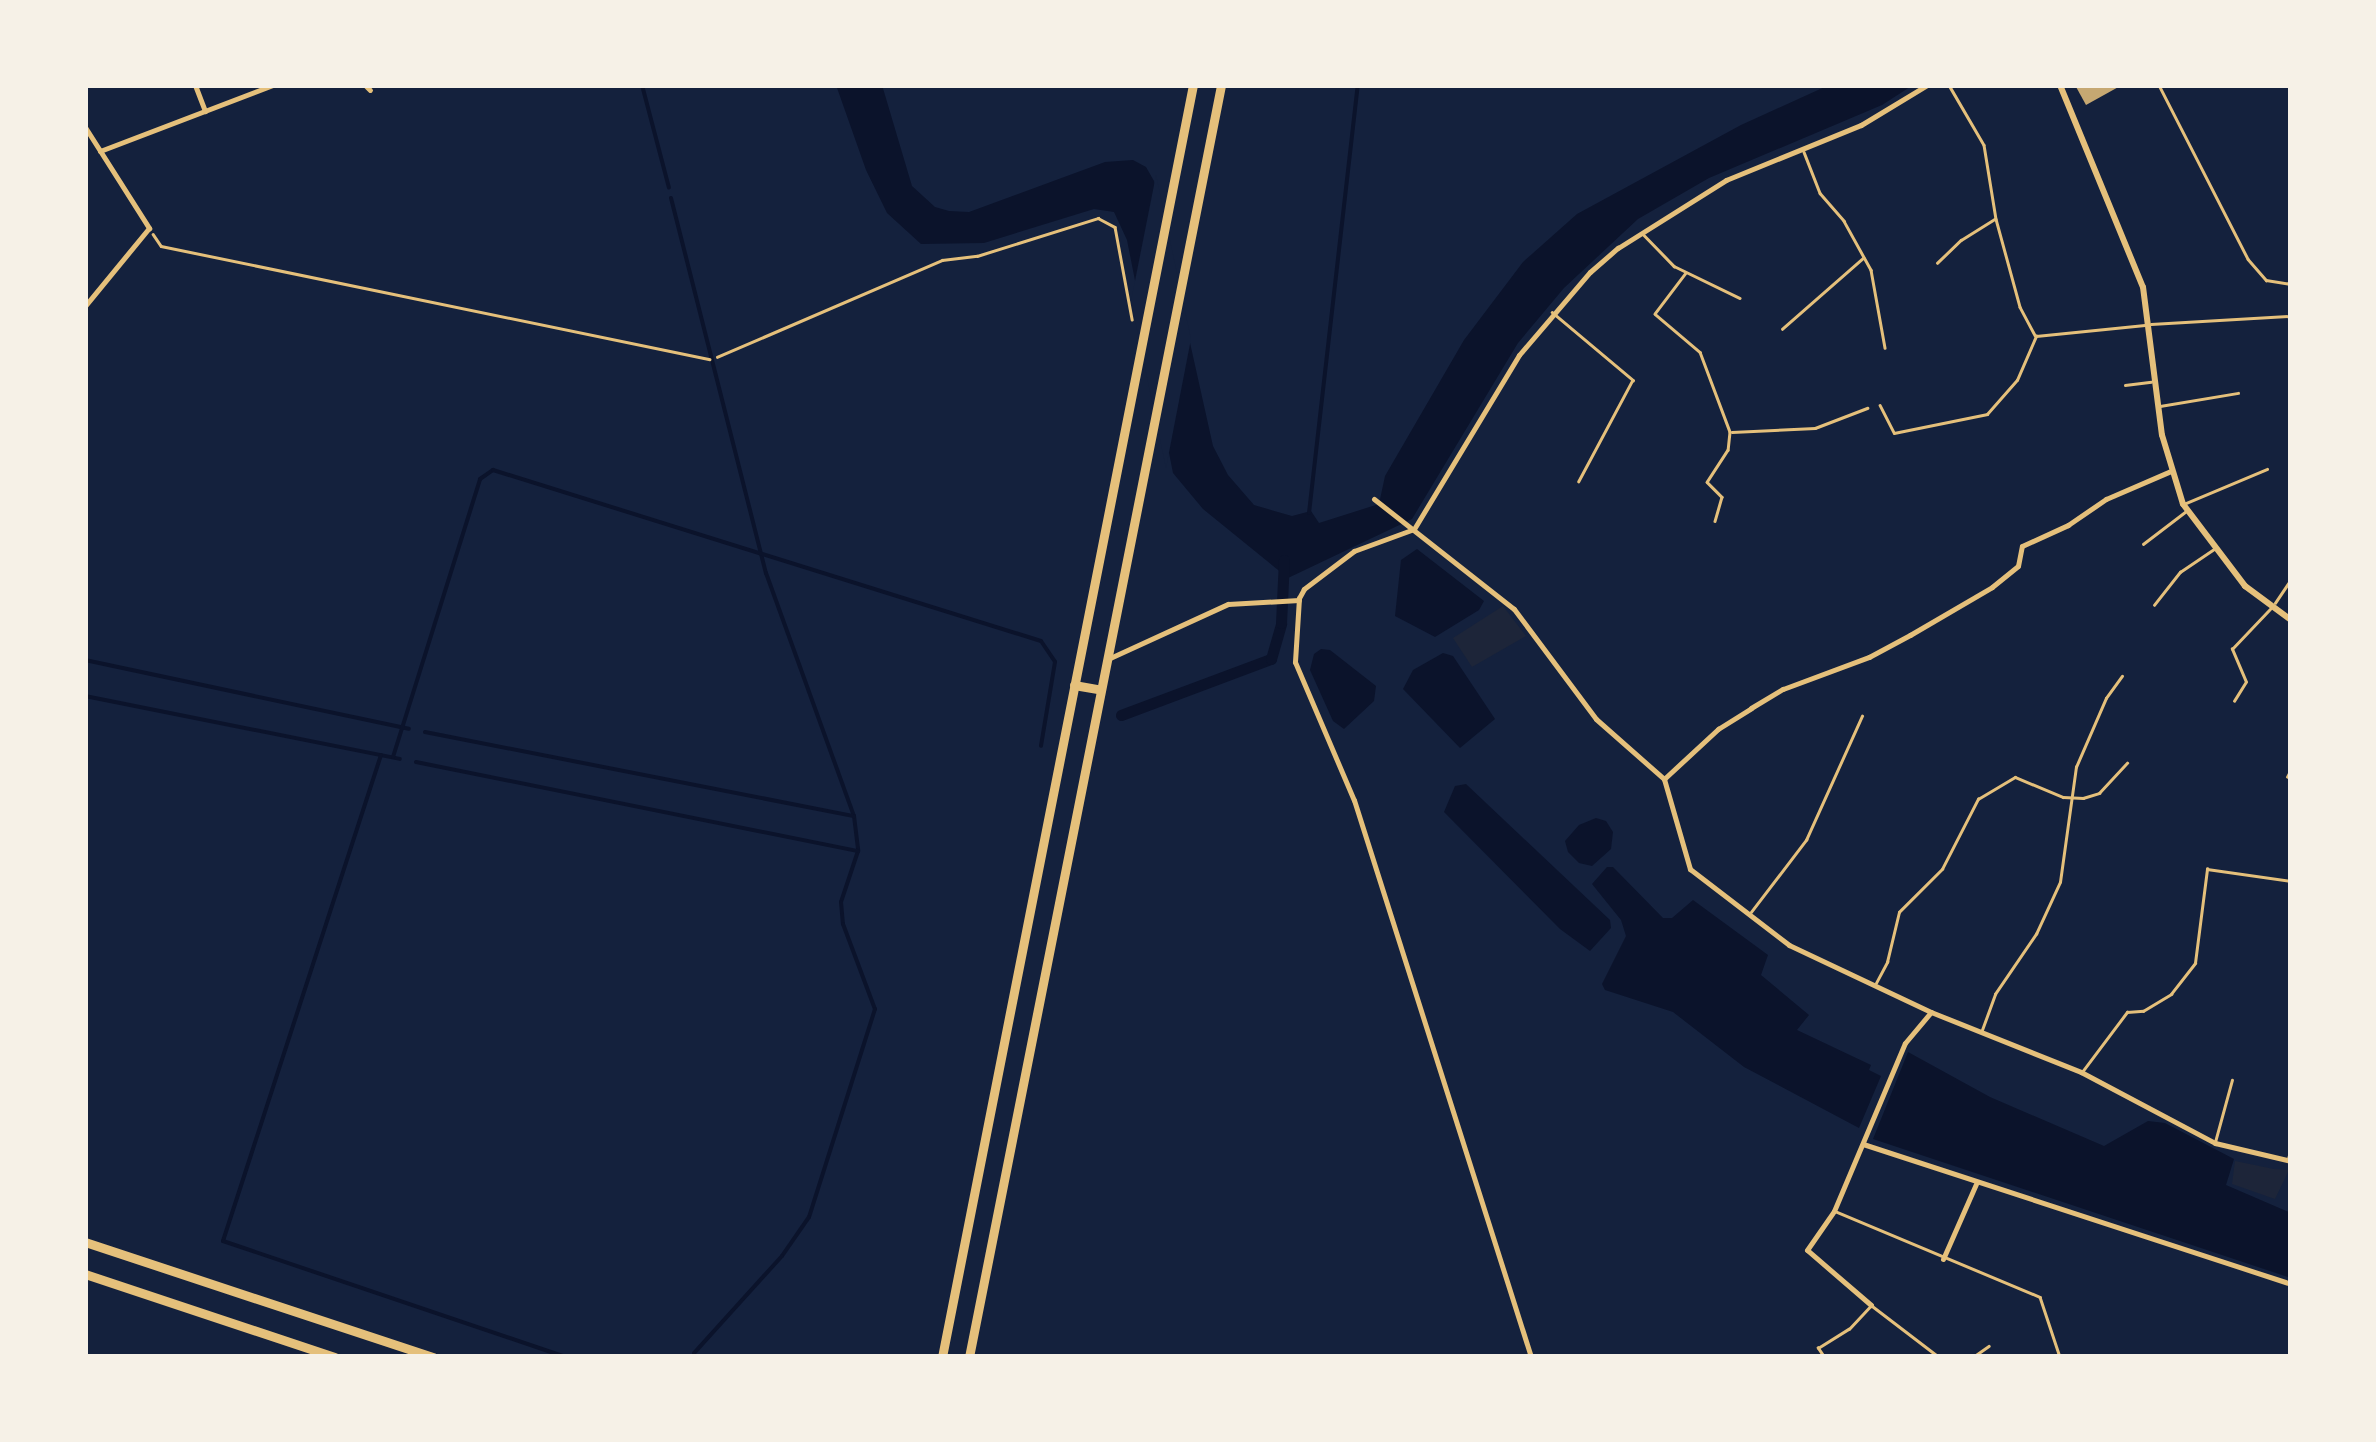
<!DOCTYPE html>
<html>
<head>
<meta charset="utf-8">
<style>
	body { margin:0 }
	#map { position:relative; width:2376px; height:1442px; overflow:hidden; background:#14213d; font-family:"PT Serif",serif }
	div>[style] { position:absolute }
	.green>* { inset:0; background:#1d2539 }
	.water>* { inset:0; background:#0b132b }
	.pier>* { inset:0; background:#14213d }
	.stream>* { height:4px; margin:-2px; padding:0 2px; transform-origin:2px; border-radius:2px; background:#0b132b }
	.canal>* { height:11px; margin:-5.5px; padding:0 5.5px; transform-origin:5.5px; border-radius:5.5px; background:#0b132b }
	.building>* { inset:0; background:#c6a872 }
	.path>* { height:2.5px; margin:-1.25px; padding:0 1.25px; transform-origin:1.25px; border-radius:1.25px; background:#e5c07b }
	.service>* { height:2.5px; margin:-1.25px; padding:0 1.25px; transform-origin:1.25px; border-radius:1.25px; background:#e5c07b }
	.minor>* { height:5px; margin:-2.5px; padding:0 2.5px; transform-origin:2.5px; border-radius:2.5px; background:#e5c07b }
	.tertiary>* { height:6px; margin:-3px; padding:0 3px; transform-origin:3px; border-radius:3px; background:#e5c07b }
	.primary>* { height:9px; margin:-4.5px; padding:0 4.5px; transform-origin:4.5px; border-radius:4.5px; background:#e5c07b }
	.trunk>* { height:9px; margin:-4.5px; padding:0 4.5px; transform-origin:4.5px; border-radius:4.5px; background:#e5c07b }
	span { translate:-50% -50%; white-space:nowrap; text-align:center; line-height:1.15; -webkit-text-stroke:10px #f6f1e7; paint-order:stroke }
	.frame { position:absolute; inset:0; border:88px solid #f6f1e7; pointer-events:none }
</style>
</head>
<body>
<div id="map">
	<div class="green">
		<div style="clip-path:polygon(1503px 606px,1526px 636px,1472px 667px,1453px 638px)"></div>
		<div style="clip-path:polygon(2235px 1161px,2274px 1169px,2289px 1170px,2275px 1199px,2232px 1184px)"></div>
	</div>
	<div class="water">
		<div style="clip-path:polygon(836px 85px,882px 85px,912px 186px,935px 207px,949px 211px,969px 212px,1105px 162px,1133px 160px,1146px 167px,1154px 181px,1213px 446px,1228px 475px,1254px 505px,1292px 516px,1311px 511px,1319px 523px,1379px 504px,1385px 476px,1464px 340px,1523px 262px,1577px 214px,1741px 125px,1829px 85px,1913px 85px,1882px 105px,1709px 178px,1638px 219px,1564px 288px,1518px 343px,1412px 519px,1288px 578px,1203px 509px,1173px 473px,1127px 240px,1114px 212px,1094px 209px,984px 243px,921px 244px,887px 213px,866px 170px)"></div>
		<div style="clip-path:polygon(1417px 549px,1484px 601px,1479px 610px,1435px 637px,1395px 616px,1401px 560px)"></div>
		<div style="clip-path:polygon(1321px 649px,1330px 650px,1376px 686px,1374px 701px,1344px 729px,1333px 721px,1310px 670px,1314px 654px)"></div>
		<div style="clip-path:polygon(1443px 653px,1453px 656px,1495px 719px,1460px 748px,1403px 689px,1413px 670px)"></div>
		<div style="clip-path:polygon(1466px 784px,1610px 920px,1611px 928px,1590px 951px,1560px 929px,1444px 812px,1455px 786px)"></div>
		<div style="clip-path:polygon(1596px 818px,1606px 821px,1613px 832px,1611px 849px,1592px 866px,1579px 863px,1568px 852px,1565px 841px,1579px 825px)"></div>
		<div style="clip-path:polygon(1607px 867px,1613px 867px,1663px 918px,1672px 918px,1693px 900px,1768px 955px,1761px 975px,1809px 1015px,1797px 1030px,1871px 1065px,1869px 1070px,1881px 1076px,1859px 1128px,1744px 1067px,1673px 1012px,1605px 990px,1602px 984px,1626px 936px,1621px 920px,1592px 884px)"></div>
		<div style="clip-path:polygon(1908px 1052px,1990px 1097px,2104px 1146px,2148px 1121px,2165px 1123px,2234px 1159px,2226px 1185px,2291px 1213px,2291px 1278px,1873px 1139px)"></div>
	</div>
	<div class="pier">
		<div style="clip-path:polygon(1156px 175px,1191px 339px,1166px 468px,1131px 301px)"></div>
	</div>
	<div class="stream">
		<div style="left:642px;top:85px;width:106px;rotate:75.3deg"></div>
		<div style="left:671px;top:198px;width:387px;rotate:75.8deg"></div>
		<div style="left:766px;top:573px;width:258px;rotate:70.1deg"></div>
		<div style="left:854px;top:816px;width:35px;rotate:83deg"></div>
		<div style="left:858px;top:851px;width:54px;rotate:108.4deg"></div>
		<div style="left:841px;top:902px;width:22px;rotate:85deg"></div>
		<div style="left:843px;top:924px;width:91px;rotate:69.4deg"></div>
		<div style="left:875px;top:1009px;width:218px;rotate:107.6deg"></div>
		<div style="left:809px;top:1217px;width:47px;rotate:124.7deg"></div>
		<div style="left:782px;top:1256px;width:131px;rotate:132.2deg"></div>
		<div style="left:1309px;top:513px;width:431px;rotate:-83.5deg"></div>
		<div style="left:85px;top:660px;width:331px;rotate:12deg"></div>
		<div style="left:85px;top:696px;width:321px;rotate:11.3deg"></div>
		<div style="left:425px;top:732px;width:437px;rotate:11.1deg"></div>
		<div style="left:381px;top:755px;width:511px;rotate:108.01deg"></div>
		<div style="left:223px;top:1241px;width:361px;rotate:18.7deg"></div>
		<div style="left:393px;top:757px;width:291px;rotate:-72.6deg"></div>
		<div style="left:480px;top:479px;width:16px;rotate:-35deg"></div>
		<div style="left:493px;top:470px;width:574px;rotate:17.33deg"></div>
		<div style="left:1041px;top:641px;width:25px;rotate:56deg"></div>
		<div style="left:1055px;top:662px;width:85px;rotate:99.5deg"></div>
		<div style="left:416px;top:762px;width:451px;rotate:11.4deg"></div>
	</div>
	<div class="canal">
		<div style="left:1121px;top:715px;width:160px;rotate:-20.5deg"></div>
		<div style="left:1271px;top:659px;width:37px;rotate:-74deg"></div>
		<div style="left:1281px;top:623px;width:63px;rotate:-87.3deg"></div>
	</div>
	<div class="building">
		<div style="clip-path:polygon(2075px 85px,2122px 85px,2086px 105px)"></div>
	</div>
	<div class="path">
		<div style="left:153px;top:234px;width:14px;rotate:56deg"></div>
		<div style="left:161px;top:246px;width:560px;rotate:11.65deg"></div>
		<div style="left:717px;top:357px;width:245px;rotate:-23.3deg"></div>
		<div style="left:942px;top:260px;width:35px;rotate:-7deg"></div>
		<div style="left:977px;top:256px;width:127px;rotate:-17.4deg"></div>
		<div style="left:1098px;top:218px;width:19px;rotate:28deg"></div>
		<div style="left:1115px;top:227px;width:94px;rotate:79.5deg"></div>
	</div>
	<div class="service">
		<div style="left:1949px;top:85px;width:69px;rotate:59.7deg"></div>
		<div style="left:1984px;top:145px;width:75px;rotate:80.8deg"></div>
		<div style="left:1996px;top:219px;width:91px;rotate:74.7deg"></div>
		<div style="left:2020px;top:307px;width:32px;rotate:62deg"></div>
		<div style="left:2159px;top:85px;width:195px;rotate:62.9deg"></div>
		<div style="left:2248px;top:259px;width:28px;rotate:49deg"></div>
		<div style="left:2266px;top:280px;width:25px;rotate:9deg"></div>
		<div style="left:1804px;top:152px;width:44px;rotate:68.7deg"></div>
		<div style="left:1820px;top:193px;width:37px;rotate:49deg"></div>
		<div style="left:1844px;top:221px;width:56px;rotate:61.1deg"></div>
		<div style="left:1871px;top:270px;width:79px;rotate:79.8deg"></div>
		<div style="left:1643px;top:234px;width:45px;rotate:45.9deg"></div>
		<div style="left:1674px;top:266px;width:73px;rotate:25.9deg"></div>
		<div style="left:1937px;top:263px;width:33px;rotate:-44deg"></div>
		<div style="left:1961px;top:240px;width:40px;rotate:-32deg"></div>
		<div style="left:1686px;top:273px;width:51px;rotate:127.1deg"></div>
		<div style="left:1655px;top:314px;width:59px;rotate:40.2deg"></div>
		<div style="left:1700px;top:352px;width:85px;rotate:69.4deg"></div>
		<div style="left:1730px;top:432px;width:18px;rotate:96deg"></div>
		<div style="left:1728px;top:450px;width:38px;rotate:123deg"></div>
		<div style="left:1707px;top:482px;width:21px;rotate:45deg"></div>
		<div style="left:1722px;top:497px;width:25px;rotate:106deg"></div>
		<div style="left:1552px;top:312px;width:106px;rotate:40deg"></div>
		<div style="left:1633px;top:380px;width:115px;rotate:118.1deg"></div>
		<div style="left:2151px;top:324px;width:140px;rotate:-3.3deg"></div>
		<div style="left:1782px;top:329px;width:108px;rotate:-41.2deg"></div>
		<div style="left:2125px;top:385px;width:26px;rotate:-7deg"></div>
		<div style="left:1880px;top:405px;width:31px;rotate:63deg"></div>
		<div style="left:1894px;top:433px;width:95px;rotate:-11.5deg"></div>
		<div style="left:1987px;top:414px;width:45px;rotate:-48.6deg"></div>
		<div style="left:2017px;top:380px;width:48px;rotate:-66.6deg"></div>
		<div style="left:2036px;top:336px;width:109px;rotate:-5.8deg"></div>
		<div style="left:2160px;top:406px;width:79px;rotate:-9.5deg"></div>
		<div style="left:1732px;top:432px;width:83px;rotate:-2.8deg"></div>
		<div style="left:1815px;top:428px;width:56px;rotate:-21deg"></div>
		<div style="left:2184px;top:504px;width:90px;rotate:-22.9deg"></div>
		<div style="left:2143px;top:544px;width:53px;rotate:-37.3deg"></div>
		<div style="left:2275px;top:603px;width:29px;rotate:-56deg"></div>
		<div style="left:2154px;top:605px;width:42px;rotate:-51.8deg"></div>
		<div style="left:2180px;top:572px;width:41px;rotate:-34.1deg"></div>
		<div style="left:2234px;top:701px;width:22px;rotate:-58deg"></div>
		<div style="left:2246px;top:682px;width:36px;rotate:-113deg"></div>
		<div style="left:2232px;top:649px;width:55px;rotate:-46.5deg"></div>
		<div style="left:2287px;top:777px;width:9px;rotate:-63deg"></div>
		<div style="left:1751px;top:912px;width:91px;rotate:-52.6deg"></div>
		<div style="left:1806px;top:840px;width:136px;rotate:-65.7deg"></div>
		<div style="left:1876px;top:983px;width:24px;rotate:-62deg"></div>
		<div style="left:1887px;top:962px;width:51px;rotate:-76.5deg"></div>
		<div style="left:1899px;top:912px;width:61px;rotate:-45deg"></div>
		<div style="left:1942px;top:869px;width:79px;rotate:-62.8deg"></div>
		<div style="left:1978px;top:799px;width:43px;rotate:-30.7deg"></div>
		<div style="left:2015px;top:777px;width:52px;rotate:22.6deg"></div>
		<div style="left:2063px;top:797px;width:20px;rotate:3deg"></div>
		<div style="left:2083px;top:798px;width:17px;rotate:-17deg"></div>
		<div style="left:2099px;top:793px;width:41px;rotate:-47deg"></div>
		<div style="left:1982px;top:1030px;width:38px;rotate:-70deg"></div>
		<div style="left:1995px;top:994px;width:73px;rotate:-55.7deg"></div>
		<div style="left:2036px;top:934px;width:57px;rotate:-65.2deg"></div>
		<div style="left:2060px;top:882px;width:116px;rotate:-82.1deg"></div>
		<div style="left:2076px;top:767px;width:75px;rotate:-66.5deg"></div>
		<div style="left:2106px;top:698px;width:27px;rotate:-54deg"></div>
		<div style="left:2082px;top:1072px;width:75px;rotate:-53.1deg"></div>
		<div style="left:2127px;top:1012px;width:16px;rotate:-4deg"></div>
		<div style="left:2143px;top:1011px;width:33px;rotate:-31deg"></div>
		<div style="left:2171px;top:994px;width:39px;rotate:-52deg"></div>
		<div style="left:2195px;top:963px;width:95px;rotate:-82.7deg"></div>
		<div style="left:2207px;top:869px;width:85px;rotate:8.1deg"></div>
		<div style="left:2215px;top:1142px;width:64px;rotate:-74.7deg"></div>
		<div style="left:2288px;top:1159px;width:11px;rotate:-75deg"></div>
		<div style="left:1837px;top:1212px;width:220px;rotate:22.7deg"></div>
		<div style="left:2040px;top:1297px;width:63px;rotate:71.6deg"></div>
		<div style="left:1824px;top:1357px;width:11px;rotate:-124deg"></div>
		<div style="left:1818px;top:1348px;width:36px;rotate:-32deg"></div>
		<div style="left:1849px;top:1329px;width:33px;rotate:-47deg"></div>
		<div style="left:1871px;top:1305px;width:86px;rotate:37.4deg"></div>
		<div style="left:1973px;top:1357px;width:19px;rotate:-35deg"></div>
	</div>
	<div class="minor">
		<div style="left:195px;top:85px;width:28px;rotate:69deg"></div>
		<div style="left:365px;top:85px;width:7px;rotate:45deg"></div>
		<div style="left:85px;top:127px;width:120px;rotate:57.6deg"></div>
		<div style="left:149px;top:228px;width:101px;rotate:129.4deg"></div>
		<div style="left:100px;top:151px;width:185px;rotate:-20.9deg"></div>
		<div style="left:1374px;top:499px;width:178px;rotate:38.2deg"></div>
		<div style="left:1514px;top:609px;width:137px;rotate:53.3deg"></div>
		<div style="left:1596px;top:719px;width:91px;rotate:41.4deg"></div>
		<div style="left:1664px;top:779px;width:94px;rotate:73.9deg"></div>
		<div style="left:1690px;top:869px;width:125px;rotate:37.5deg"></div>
		<div style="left:1789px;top:945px;width:157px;rotate:25.3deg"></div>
		<div style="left:1931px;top:1012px;width:162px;rotate:21.8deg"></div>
		<div style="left:2081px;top:1072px;width:152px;rotate:27.9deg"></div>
		<div style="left:2215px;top:1143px;width:78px;rotate:13.3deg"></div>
		<div style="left:1414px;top:529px;width:64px;rotate:159.9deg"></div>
		<div style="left:1354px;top:551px;width:63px;rotate:142.8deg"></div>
		<div style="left:1304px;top:589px;width:10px;rotate:119deg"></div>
		<div style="left:1299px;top:598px;width:64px;rotate:93.6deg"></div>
		<div style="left:1295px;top:662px;width:150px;rotate:66.9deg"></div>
		<div style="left:1354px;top:800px;width:584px;rotate:72.37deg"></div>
		<div style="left:1414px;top:529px;width:203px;rotate:-58.9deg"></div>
		<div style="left:1519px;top:355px;width:109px;rotate:-49.5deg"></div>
		<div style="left:1590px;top:272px;width:37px;rotate:-41deg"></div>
		<div style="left:1618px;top:248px;width:128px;rotate:-32.2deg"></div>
		<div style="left:1726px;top:180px;width:146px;rotate:-22.2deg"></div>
		<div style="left:1861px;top:125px;width:77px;rotate:-31.2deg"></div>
		<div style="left:1110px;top:658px;width:130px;rotate:-24.6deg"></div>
		<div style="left:1228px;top:604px;width:71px;rotate:-3.2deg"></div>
		<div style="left:1664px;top:779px;width:74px;rotate:-42.8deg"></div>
		<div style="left:1718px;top:729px;width:39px;rotate:-32deg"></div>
		<div style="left:1751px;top:708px;width:37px;rotate:-31deg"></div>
		<div style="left:1783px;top:689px;width:92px;rotate:-20.4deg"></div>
		<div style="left:1869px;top:657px;width:47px;rotate:-28.2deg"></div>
		<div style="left:1910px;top:635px;width:95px;rotate:-30.3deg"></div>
		<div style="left:1992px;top:587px;width:33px;rotate:-39deg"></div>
		<div style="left:2018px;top:566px;width:20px;rotate:-79deg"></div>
		<div style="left:2022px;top:546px;width:51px;rotate:-24.5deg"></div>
		<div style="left:2068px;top:525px;width:46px;rotate:-34.4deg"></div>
		<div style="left:2106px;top:499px;width:71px;rotate:-23.3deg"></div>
		<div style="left:1863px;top:1144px;width:450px;rotate:18.1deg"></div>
		<div style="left:1943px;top:1259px;width:82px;rotate:-66.3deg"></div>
		<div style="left:1871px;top:1305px;width:84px;rotate:-139.3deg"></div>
		<div style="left:1807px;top:1250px;width:47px;rotate:-55.3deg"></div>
		<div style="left:1834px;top:1211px;width:182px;rotate:-67.1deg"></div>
		<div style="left:1905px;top:1043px;width:40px;rotate:-50deg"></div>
	</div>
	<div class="tertiary">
		<div style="left:2060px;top:85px;width:218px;rotate:67.7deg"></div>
		<div style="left:2143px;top:287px;width:149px;rotate:82.7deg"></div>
		<div style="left:2162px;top:435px;width:72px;rotate:73.1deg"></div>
		<div style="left:2183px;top:504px;width:103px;rotate:52.9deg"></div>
		<div style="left:2245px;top:586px;width:57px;rotate:36.5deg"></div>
	</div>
	<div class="primary">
		<div style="left:1074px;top:685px;width:27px;rotate:10deg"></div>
		<div style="left:942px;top:1357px;width:1297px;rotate:-78.84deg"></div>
		<div style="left:969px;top:1357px;width:1297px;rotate:-78.79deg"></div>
	</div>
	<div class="trunk">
		<div style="left:85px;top:1242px;width:367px;rotate:18.3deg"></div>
		<div style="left:85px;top:1274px;width:263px;rotate:18.4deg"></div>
	</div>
	<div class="frame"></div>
</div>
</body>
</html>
